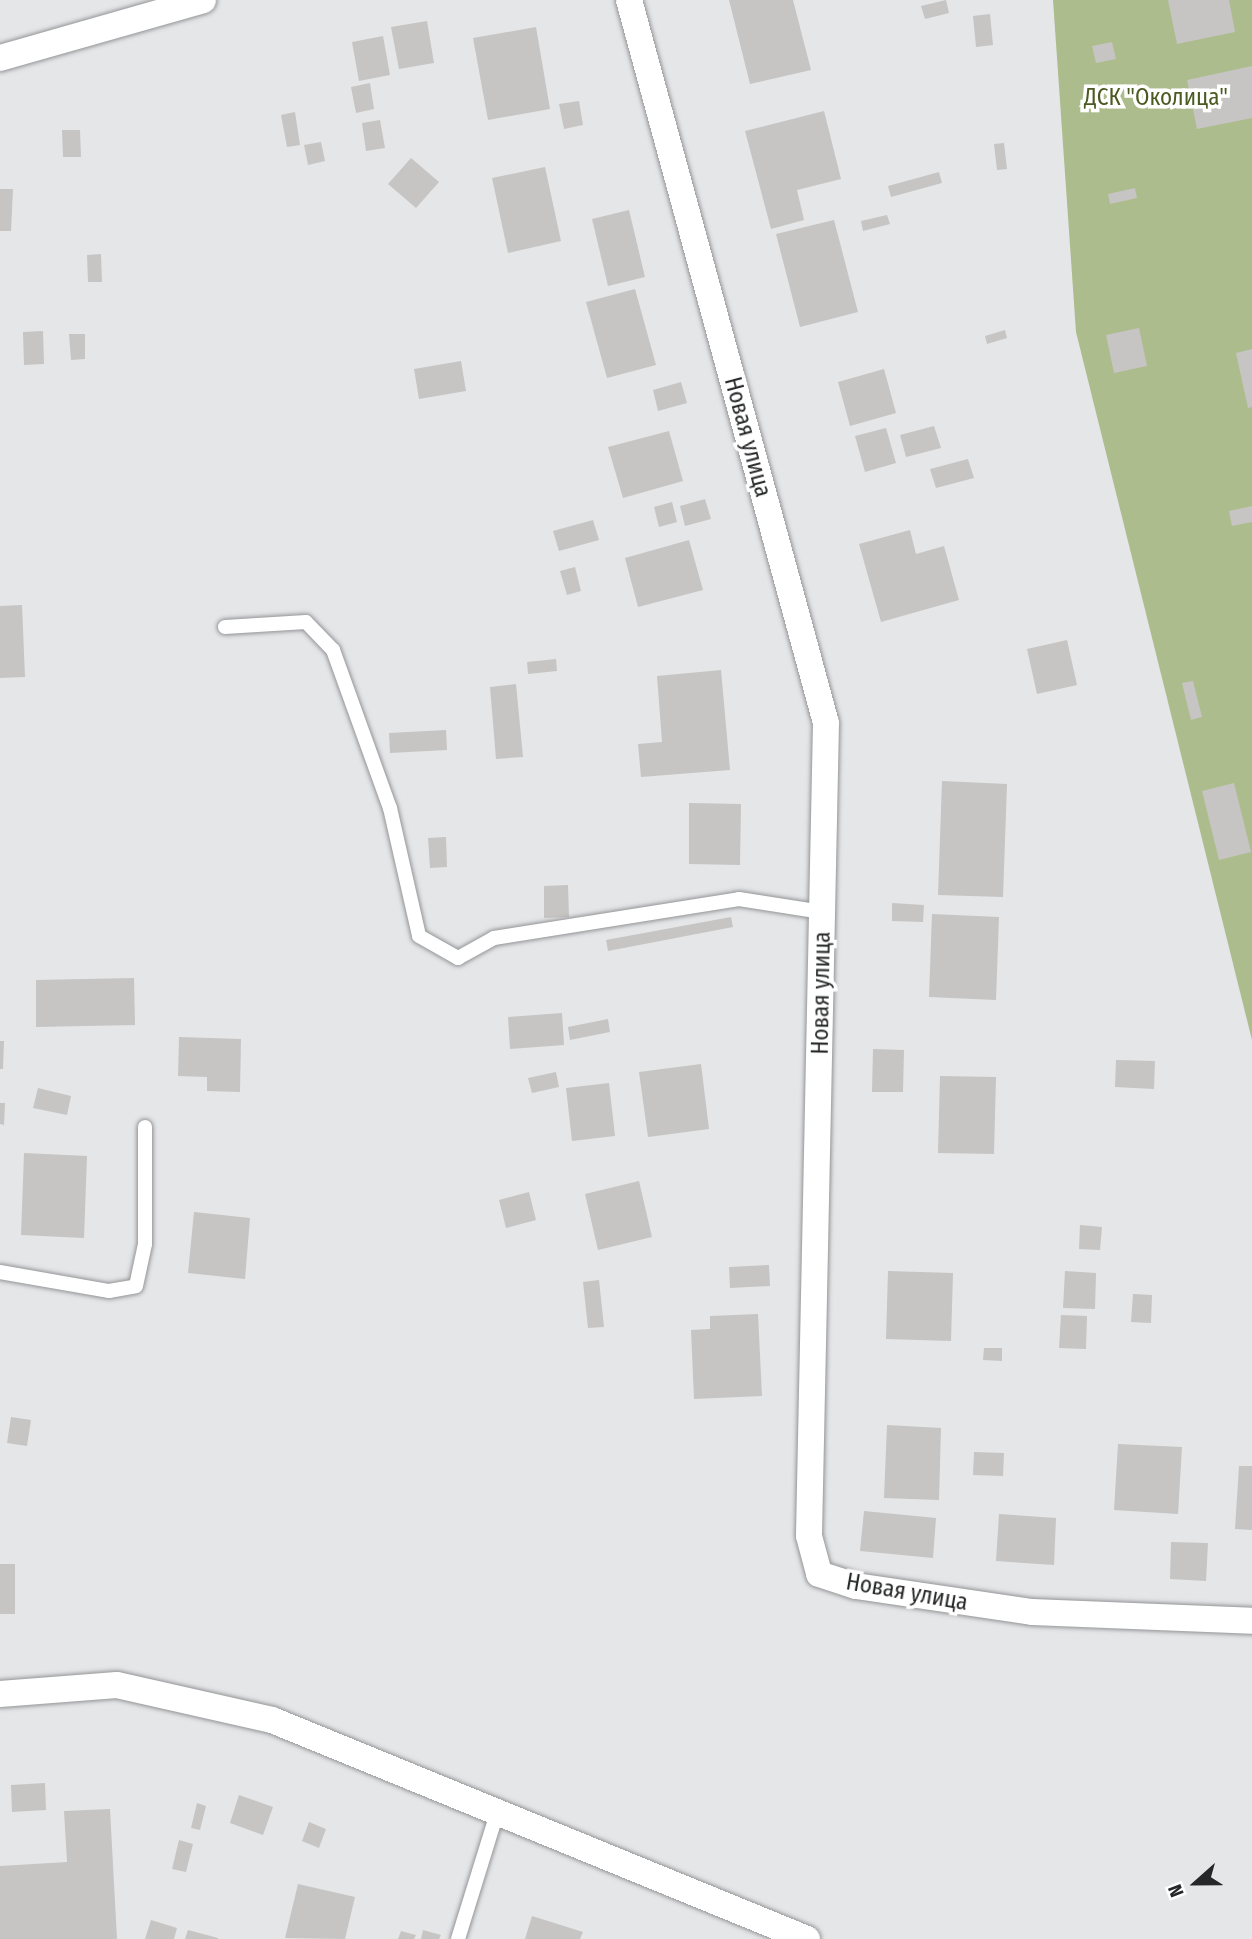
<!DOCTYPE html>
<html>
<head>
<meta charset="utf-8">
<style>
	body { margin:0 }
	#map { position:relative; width:1252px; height:1939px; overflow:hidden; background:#e5e6e8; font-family:"Fira Sans Condensed",sans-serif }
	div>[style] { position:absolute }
	.green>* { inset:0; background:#acbc8c }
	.building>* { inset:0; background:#c6c5c3 }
	.roads { filter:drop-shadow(0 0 2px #949597) drop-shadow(0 0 2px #949597) }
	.lane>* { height:14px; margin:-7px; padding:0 7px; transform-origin:7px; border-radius:7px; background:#fff }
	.street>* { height:26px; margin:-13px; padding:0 13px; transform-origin:13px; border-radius:13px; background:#fff }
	span { translate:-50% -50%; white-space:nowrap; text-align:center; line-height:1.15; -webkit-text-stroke:7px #fff; paint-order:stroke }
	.park-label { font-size:23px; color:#4a5a21 }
	.street-label { font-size:23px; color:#262728 }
	.north { position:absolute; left:1161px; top:1848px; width:70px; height:70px; -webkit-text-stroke:5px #fff; paint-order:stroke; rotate:249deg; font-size:19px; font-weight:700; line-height:28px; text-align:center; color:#262728 }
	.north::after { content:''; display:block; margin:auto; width:24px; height:32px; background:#262728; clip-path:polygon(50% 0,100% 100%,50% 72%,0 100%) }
</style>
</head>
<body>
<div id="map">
	<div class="green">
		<div style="clip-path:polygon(1053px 0,1252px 0,1252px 1040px,1076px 332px)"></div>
	</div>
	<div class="building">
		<div style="clip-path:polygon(729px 0,793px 0,811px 70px,750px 84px)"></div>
		<div style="clip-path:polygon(946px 0,949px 13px,925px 19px,921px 6px)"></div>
		<div style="clip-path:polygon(1168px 0,1229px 0,1235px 32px,1177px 44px)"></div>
		<div style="clip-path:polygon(990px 14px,993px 45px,976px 47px,973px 16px)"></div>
		<div style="clip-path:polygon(427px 21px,434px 63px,399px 69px,391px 27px)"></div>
		<div style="clip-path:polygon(536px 27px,550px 109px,488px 120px,473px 38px)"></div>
		<div style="clip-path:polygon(383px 36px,390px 75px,359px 81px,352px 42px)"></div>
		<div style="clip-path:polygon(1112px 42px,1116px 59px,1096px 63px,1092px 46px)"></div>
		<div style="clip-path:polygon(1252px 66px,1252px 118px,1197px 129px,1187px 80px)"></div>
		<div style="clip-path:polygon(370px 83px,374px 109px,356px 113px,351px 87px)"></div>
		<div style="clip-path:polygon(579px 101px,583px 125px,564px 129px,559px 104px)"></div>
		<div style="clip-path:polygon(824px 111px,841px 179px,797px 190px,804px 220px,771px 229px,745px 131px)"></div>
		<div style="clip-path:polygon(295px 112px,300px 145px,287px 147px,281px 115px)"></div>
		<div style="clip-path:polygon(380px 120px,385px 148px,366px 151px,362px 123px)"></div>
		<div style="clip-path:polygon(62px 130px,80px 130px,81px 157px,63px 157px)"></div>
		<div style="clip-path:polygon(321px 142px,325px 161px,308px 165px,304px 145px)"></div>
		<div style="clip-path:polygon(1004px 143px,1007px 169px,997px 170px,994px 144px)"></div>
		<div style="clip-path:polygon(411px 158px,439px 182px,416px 208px,388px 184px)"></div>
		<div style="clip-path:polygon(545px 167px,561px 241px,508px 253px,492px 178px)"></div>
		<div style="clip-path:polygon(939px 172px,942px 183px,891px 197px,888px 186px)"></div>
		<div style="clip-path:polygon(1135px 188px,1137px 198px,1110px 204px,1108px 194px)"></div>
		<div style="clip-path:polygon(0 189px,13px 189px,11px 231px,0 231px)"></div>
		<div style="clip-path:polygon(629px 210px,645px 277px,608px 286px,592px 219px)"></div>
		<div style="clip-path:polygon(887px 215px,890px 224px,863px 231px,861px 221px)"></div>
		<div style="clip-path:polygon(834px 220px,858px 312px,800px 327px,776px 234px)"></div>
		<div style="clip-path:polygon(101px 254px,102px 282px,88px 282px,87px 255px)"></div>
		<div style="clip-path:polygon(635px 289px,656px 365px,607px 378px,586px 302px)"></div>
		<div style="clip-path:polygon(1139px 328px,1147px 366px,1114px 373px,1106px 335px)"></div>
		<div style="clip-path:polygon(1005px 330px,1007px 338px,987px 344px,985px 336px)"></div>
		<div style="clip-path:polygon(43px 331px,44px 364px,24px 365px,23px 332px)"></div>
		<div style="clip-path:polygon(69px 334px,85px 334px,85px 359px,71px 360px)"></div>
		<div style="clip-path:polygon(1252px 349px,1252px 407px,1248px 408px,1236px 353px)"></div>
		<div style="clip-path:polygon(461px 361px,466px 391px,419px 399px,414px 369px)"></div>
		<div style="clip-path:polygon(884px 369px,896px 413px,850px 426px,838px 382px)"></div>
		<div style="clip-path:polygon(681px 382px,687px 403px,658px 411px,653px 390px)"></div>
		<div style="clip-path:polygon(934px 426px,941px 448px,906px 457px,900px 435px)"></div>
		<div style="clip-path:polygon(886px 428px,896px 463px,865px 472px,855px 436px)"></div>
		<div style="clip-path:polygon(669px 431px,683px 481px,623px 498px,608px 447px)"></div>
		<div style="clip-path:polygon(968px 459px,974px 478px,936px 488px,930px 469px)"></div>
		<div style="clip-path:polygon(705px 499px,711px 519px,685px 526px,680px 506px)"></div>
		<div style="clip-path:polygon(672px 502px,677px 522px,659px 527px,654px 507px)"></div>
		<div style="clip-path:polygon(1252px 506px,1252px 522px,1232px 526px,1229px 511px)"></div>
		<div style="clip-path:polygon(593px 520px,599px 540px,559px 551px,553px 531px)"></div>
		<div style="clip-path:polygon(910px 530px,916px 554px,944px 546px,959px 600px,881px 622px,859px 544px)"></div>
		<div style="clip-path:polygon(689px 540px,703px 590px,638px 607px,625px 558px)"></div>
		<div style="clip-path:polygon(575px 567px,581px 591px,567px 595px,560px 571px)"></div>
		<div style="clip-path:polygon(22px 605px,25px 677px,0 678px,0 606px)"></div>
		<div style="clip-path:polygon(1067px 640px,1077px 685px,1037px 694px,1027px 649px)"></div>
		<div style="clip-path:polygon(556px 659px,557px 671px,528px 674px,527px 662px)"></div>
		<div style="clip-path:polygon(721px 670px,730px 770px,641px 777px,638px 744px,662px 742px,657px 676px)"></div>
		<div style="clip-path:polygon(1193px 681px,1202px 717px,1191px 720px,1182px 683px)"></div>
		<div style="clip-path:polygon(516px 684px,523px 757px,496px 759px,490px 687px)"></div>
		<div style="clip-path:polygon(446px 730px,447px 750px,390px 753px,389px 733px)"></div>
		<div style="clip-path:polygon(942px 781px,1007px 784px,1003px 897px,938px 895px)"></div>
		<div style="clip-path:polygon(1234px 783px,1251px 852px,1219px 860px,1202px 791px)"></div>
		<div style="clip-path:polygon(689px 803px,741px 804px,740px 865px,689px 864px)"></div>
		<div style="clip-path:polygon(446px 837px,447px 867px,430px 868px,428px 838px)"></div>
		<div style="clip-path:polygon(568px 885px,569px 917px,544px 918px,544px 886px)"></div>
		<div style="clip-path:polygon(892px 903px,924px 905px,923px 922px,892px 921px)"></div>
		<div style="clip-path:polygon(932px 914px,999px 917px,996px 1000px,929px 997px)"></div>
		<div style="clip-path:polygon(731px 917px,733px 927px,608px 951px,606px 940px)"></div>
		<div style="clip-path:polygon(134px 978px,135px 1025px,36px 1027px,36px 980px)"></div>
		<div style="clip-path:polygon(562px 1013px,564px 1045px,510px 1049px,508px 1017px)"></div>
		<div style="clip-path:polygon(608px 1019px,610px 1032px,570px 1040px,568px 1027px)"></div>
		<div style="clip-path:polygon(179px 1037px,241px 1039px,240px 1092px,207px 1091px,207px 1077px,178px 1076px)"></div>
		<div style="clip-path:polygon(0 1041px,4px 1041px,3px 1069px,0 1069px)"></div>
		<div style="clip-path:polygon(873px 1049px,904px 1050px,903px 1092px,872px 1092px)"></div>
		<div style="clip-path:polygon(1116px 1060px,1155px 1061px,1154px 1089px,1115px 1087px)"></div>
		<div style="clip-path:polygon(701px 1064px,709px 1129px,648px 1137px,639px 1072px)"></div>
		<div style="clip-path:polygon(556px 1072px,559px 1087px,532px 1093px,528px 1078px)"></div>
		<div style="clip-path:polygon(940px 1076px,996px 1077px,994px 1154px,938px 1153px)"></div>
		<div style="clip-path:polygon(609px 1083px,615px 1136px,572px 1141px,566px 1088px)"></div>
		<div style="clip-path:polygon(38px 1088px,71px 1096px,67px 1115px,33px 1108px)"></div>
		<div style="clip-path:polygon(0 1103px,5px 1103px,4px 1125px,0 1124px)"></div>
		<div style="clip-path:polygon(24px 1153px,87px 1156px,84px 1238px,21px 1235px)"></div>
		<div style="clip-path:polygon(639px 1181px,652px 1237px,598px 1250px,585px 1194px)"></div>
		<div style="clip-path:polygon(529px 1192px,536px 1220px,506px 1228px,499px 1200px)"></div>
		<div style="clip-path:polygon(194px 1212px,250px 1218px,245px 1279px,188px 1273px)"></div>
		<div style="clip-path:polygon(1080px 1225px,1102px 1227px,1100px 1250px,1079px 1249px)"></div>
		<div style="clip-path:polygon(769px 1265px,770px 1286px,730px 1288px,729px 1267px)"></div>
		<div style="clip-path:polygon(888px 1271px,953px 1273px,951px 1341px,886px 1339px)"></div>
		<div style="clip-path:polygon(1065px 1271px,1096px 1273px,1095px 1309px,1063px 1308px)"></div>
		<div style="clip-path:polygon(599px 1280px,604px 1327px,588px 1328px,583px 1282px)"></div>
		<div style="clip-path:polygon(1133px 1294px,1152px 1295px,1151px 1323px,1131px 1322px)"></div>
		<div style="clip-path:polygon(758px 1314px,762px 1396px,694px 1399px,691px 1330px,710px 1329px,710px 1316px)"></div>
		<div style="clip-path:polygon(1061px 1315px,1087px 1316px,1086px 1349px,1059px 1348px)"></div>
		<div style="clip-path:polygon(984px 1348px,1002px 1348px,1002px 1361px,983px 1360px)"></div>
		<div style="clip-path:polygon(11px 1417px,31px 1420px,27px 1446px,7px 1443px)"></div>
		<div style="clip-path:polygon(887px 1425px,941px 1428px,939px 1500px,884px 1498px)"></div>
		<div style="clip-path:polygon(1118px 1444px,1182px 1447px,1178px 1514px,1114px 1510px)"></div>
		<div style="clip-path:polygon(974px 1452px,1004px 1453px,1003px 1476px,973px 1475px)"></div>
		<div style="clip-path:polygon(1239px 1466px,1252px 1466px,1252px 1530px,1235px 1529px)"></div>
		<div style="clip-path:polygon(864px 1511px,936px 1518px,933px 1558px,860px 1551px)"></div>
		<div style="clip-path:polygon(999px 1514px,1056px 1518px,1054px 1565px,996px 1561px)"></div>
		<div style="clip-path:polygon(1171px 1542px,1208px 1543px,1206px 1581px,1170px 1579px)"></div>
		<div style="clip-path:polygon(0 1564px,15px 1564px,15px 1614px,0 1614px)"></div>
		<div style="clip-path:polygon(45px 1783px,46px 1810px,12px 1812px,11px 1785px)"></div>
		<div style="clip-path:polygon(239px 1795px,273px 1807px,263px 1835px,230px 1823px)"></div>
		<div style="clip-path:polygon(197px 1803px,206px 1806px,200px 1830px,191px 1828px)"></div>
		<div style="clip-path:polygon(110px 1809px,117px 1939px,0 1939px,0 1866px,67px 1862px,64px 1811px)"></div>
		<div style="clip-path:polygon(309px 1822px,326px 1829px,319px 1848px,302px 1841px)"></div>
		<div style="clip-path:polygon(179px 1840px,193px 1844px,186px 1872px,172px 1869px)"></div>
		<div style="clip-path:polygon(298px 1884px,355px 1897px,345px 1939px,285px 1938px)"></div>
		<div style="clip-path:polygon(532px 1916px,583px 1932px,580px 1939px,525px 1939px)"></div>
		<div style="clip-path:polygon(151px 1920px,177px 1928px,174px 1939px,145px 1939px)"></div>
		<div style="clip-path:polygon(188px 1930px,218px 1938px,218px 1939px,185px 1939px)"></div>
		<div style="clip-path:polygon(423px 1930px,441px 1935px,439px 1939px,421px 1939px)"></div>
		<div style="clip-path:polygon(401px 1931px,416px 1935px,414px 1939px,398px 1939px)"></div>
	</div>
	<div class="roads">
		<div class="lane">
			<div style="left:225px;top:627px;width:81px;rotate:-3.5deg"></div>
			<div style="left:306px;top:622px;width:39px;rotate:46deg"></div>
			<div style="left:333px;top:650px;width:168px;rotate:70.2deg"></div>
			<div style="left:390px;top:808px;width:131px;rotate:77.2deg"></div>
			<div style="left:419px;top:936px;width:45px;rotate:29.4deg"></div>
			<div style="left:458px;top:958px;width:41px;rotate:-29.1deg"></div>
			<div style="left:494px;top:938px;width:248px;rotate:-9deg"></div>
			<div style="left:739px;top:899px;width:84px;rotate:8.9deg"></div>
			<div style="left:0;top:1272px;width:111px;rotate:9.9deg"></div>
			<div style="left:109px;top:1291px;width:27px;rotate:-10deg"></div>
			<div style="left:136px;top:1286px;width:43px;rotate:-77.9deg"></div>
			<div style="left:145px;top:1244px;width:117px;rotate:-90deg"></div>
			<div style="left:458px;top:1939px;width:132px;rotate:-72.8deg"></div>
		</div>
		<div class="street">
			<div style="left:629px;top:0;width:749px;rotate:74.76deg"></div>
			<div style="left:826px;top:723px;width:813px;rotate:91.2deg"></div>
			<div style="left:809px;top:1536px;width:39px;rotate:75deg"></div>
			<div style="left:819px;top:1574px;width:39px;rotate:18deg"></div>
			<div style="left:856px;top:1586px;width:178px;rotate:8.4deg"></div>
			<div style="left:1032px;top:1612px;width:220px;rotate:2.3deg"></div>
			<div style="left:0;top:58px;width:211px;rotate:-15.9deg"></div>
			<div style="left:0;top:1694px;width:117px;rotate:-4.4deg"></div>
			<div style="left:117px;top:1685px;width:159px;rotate:12.7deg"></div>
			<div style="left:272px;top:1720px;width:578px;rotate:22.26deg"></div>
		</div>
	</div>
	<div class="park-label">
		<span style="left:1156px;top:97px">ДСК "Околица"</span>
	</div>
	<div class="street-label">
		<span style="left:748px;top:437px;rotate:75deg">Новая улица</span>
		<span style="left:821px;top:993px;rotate:-89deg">Новая улица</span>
		<span style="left:907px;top:1592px;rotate:10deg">Новая улица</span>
	</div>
	<div class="north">N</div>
</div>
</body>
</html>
